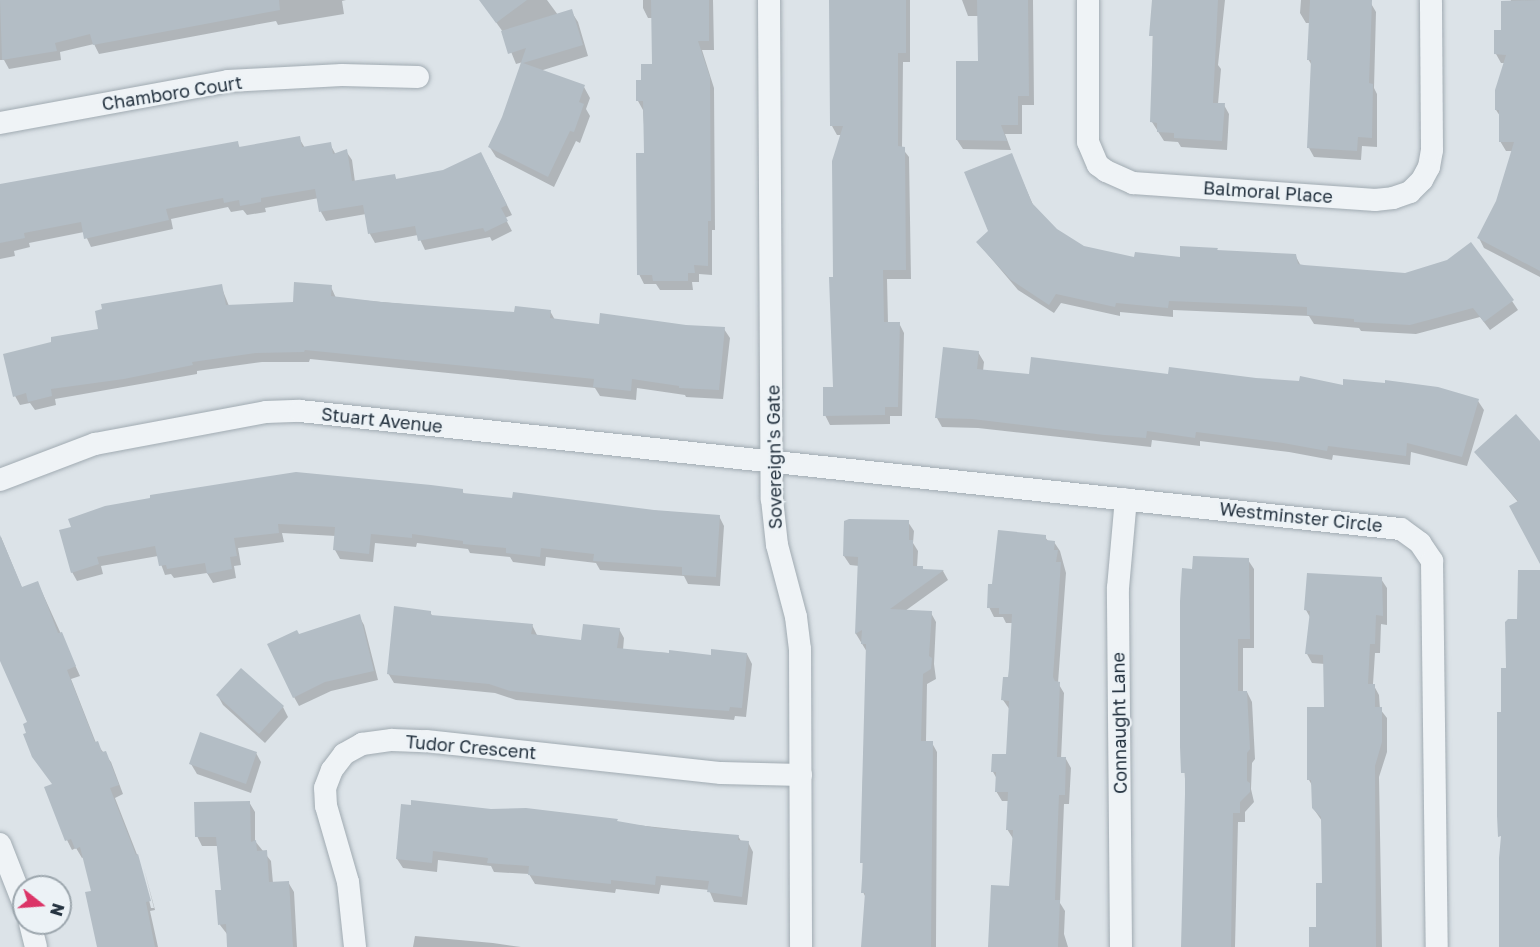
<!DOCTYPE html>
<html>
<head>
<meta charset="utf-8">
<style>
	body { margin:0 }
	#map { position:relative; width:1540px; height:947px; overflow:hidden; background:#dce3e8; font-family:"Golos Text",sans-serif }
	div>[style] { position:absolute }
	.shadow>* { inset:0; background:#0003 }
	.building>* { inset:0; background:#b3bdc5 }
	.roads { filter:drop-shadow(0 0 2px #a1abb2) drop-shadow(0 0 2px #a1abb2) }
	.minor>* { height:22px; margin:-11px; padding:0 11px; transform-origin:11px; border-radius:11px; background:#eff3f6 }
	span { translate:-50% -50%; white-space:nowrap; text-align:center; line-height:1.15; -webkit-text-stroke:4.5px #ecf2f6; paint-order:stroke }
	.street-label { font-size:18px; color:#253340 }
	.north { position:absolute; left:12px; top:875px; width:60px; height:60px; box-sizing:border-box; background:#ecf2f6; border:2px solid #9ca6ad; border-radius:50%; rotate:107deg; font-size:16px; font-weight:700; line-height:24px; text-align:center; color:#253340 }
	.north::after { content:''; display:block; margin:auto; width:21px; height:27px; background:#db3467; clip-path:polygon(50% 0,100% 100%,50% 72%,0 100%) }
</style>
</head>
<body>
<div id="map">
	<div class="shadow">
		<div style="clip-path:polygon(0 0,346px 0,342px 1px,344px 14px,278px 25px,276px 21px,99px 54px,94px 44px,60px 52px,61px 60px,9px 69px,4px 60px,0 60px)"></div>
		<div style="clip-path:polygon(480px 0,547px 0,558px 15px,571px 11px,578px 22px,588px 56px,540px 71px,584px 87px,590px 98px,586px 109px,590px 116px,580px 143px,576px 141px,554px 187px,496px 157px,489px 146px,504px 117px,523px 62px,516px 64px,503px 32px)"></div>
		<div style="clip-path:polygon(643px 0,713px 0,714px 50px,702px 50px,714px 88px,715px 230px,712px 230px,712px 275px,699px 274px,699px 282px,692px 282px,693px 290px,660px 290px,656px 284px,644px 284px,639px 274px,646px 155px,643px 110px,638px 101px,643px 81px,653px 65px,653px 18px,648px 18px,643px 8px)"></div>
		<div style="clip-path:polygon(832px 0,910px 0,910px 62px,903px 62px,902px 148px,909px 157px,911px 279px,887px 279px,888px 323px,899px 323px,904px 333px,902px 416px,890px 416px,890px 424px,830px 425px,825px 415px,835px 389px,834px 279px,842px 135px,837px 135px,832px 126px)"></div>
		<div style="clip-path:polygon(962px 0,1033px 0,1034px 105px,1022px 105px,1022px 134px,1005px 134px,1011px 150px,963px 149px,957px 140px,980px 62px,979px 16px,968px 16px)"></div>
		<div style="clip-path:polygon(1153px 0,1225px 0,1218px 65px,1221px 69px,1218px 104px,1224px 105px,1229px 114px,1227px 150px,1181px 147px,1178px 142px,1164px 141px,1152px 122px)"></div>
		<div style="clip-path:polygon(1301px 0,1369px 0,1376px 12px,1374px 88px,1377px 94px,1377px 147px,1362px 146px,1361px 160px,1314px 157px,1309px 148px,1313px 67px,1308px 59px,1310px 23px,1306px 23px,1300px 13px)"></div>
		<div style="clip-path:polygon(1511px 0,1540px 0,1540px 277px,1484px 248px,1479px 238px,1498px 202px,1513px 151px,1506px 151px,1500px 141px,1500px 116px,1496px 110px,1505px 63px,1501px 63px,1496px 54px)"></div>
		<div style="clip-path:polygon(299px 138px,305px 148px,330px 144px,336px 155px,346px 151px,352px 160px,355px 182px,394px 175px,397px 181px,486px 163px,512px 215px,505px 218px,512px 231px,492px 241px,490px 237px,425px 250px,418px 235px,375px 243px,370px 234px,366px 214px,326px 221px,321px 212px,319px 198px,265px 208px,266px 212px,247px 215px,243px 210px,231px 212px,228px 207px,171px 219px,173px 229px,91px 247px,84px 232px,29px 243px,30px 247px,14px 251px,15px 256px,0 259px,0 185px,237px 142px,240px 148px)"></div>
		<div style="clip-path:polygon(1011px 155px,1034px 207px,1056px 230px,1083px 247px,1136px 259px,1181px 259px,1217px 249px,1218px 252px,1295px 255px,1301px 266px,1512px 301px,1518px 310px,1490px 330px,1480px 317px,1416px 334px,1361px 331px,1359px 328px,1314px 324px,1309px 316px,1173px 310px,1173px 317px,1120px 312px,1120px 316px,1061px 303px,1054px 313px,1018px 290px,978px 243px,990px 231px)"></div>
		<div style="clip-path:polygon(221px 286px,229px 306px,294px 303px,331px 287px,336px 298px,515px 314px,550px 311px,555px 320px,601px 325px,724px 329px,730px 338px,723px 399px,686px 397px,685px 395px,637px 388px,636px 400px,600px 396px,595px 388px,310px 359px,309px 362px,262px 362px,197px 371px,197px 374px,55px 399px,56px 405px,35px 410px,30px 403px,20px 405px,15px 396px,100px 330px)"></div>
		<div style="clip-path:polygon(944px 349px,978px 352px,984px 362px,983px 371px,1030px 376px,1169px 376px,1256px 379px,1478px 401px,1484px 410px,1467px 466px,1411px 452px,1410px 465px,1333px 455px,1332px 460px,1289px 452px,1200px 441px,1200px 446px,1152px 440px,1151px 447px,978px 428px,942px 427px,937px 418px)"></div>
		<div style="clip-path:polygon(1540px 444px,1540px 559px,1518px 502px,1476px 452px)"></div>
		<div style="clip-path:polygon(462px 491px,465px 495px,719px 516px,724px 526px,720px 586px,688px 584px,684px 576px,600px 570px,596px 563px,546px 557px,545px 566px,513px 562px,510px 557px,470px 553px,468px 549px,417px 543px,416px 547px,375px 543px,373px 562px,340px 559px,335px 550px,336px 536px,282px 533px,284px 542px,238px 548px,241px 565px,234px 566px,236px 578px,213px 583px,207px 573px,174px 578px,171px 574px,165px 575px,158px 556px,101px 566px,103px 574px,77px 581px,72px 572px,61px 531px)"></div>
		<div style="clip-path:polygon(908px 522px,914px 531px,913px 543px,918px 551px,917px 567px,924px 571px,943px 571px,948px 580px,905px 611px,931px 613px,936px 622px,934px 664px,936px 679px,927px 684px,926px 742px,932px 743px,937px 752px,936px 947px,862px 947px,866px 898px,863px 892px,862px 805px,867px 652px,856px 634px,859px 566px,850px 565px,844px 556px)"></div>
		<div style="clip-path:polygon(1px 537px,22px 588px,37px 583px,42px 592px,80px 676px,71px 679px,96px 743px,111px 762px,123px 794px,115px 798px,138px 857px,151px 908px,154px 908px,143px 865px,155px 910px,150px 911px,158px 947px,99px 947px,93px 892px,84px 857px,82px 858px,76px 848px,72px 850px,67px 840px,53px 785px,28px 734px,29px 723px,0 653px)"></div>
		<div style="clip-path:polygon(1045px 537px,1048px 541px,1054px 542px,1060px 551px,1066px 573px,1058px 683px,1064px 693px,1061px 759px,1066px 759px,1071px 768px,1069px 804px,1064px 804px,1060px 903px,1065px 911px,1064px 934px,1068px 947px,989px 947px,1011px 887px,1014px 840px,1007px 829px,1009px 801px,1002px 801px,996px 791px,997px 779px,993px 772px,994px 755px,1007px 756px,1010px 710px,1003px 700px,1009px 679px,1013px 623px,1006px 623px,1003px 617px,994px 617px,989px 607px,993px 586px)"></div>
		<div style="clip-path:polygon(1248px 560px,1254px 569px,1254px 648px,1243px 648px,1243px 692px,1247px 692px,1252px 702px,1255px 759px,1252px 763px,1251px 789px,1254px 802px,1245px 812px,1245px 822px,1238px 822px,1235px 947px,1182px 947px,1186px 794px,1183px 749px,1194px 570px)"></div>
		<div style="clip-path:polygon(1381px 579px,1387px 588px,1387px 625px,1381px 624px,1380px 653px,1375px 653px,1373px 684px,1379px 695px,1380px 709px,1387px 718px,1387px 752px,1379px 777px,1382px 947px,1310px 947px,1318px 929px,1323px 885px,1322px 821px,1313px 808px,1313px 787px,1309px 780px,1326px 709px,1325px 664px,1312px 663px,1307px 654px,1311px 619px,1306px 610px)"></div>
		<div style="clip-path:polygon(430px 612px,433px 617px,532px 625px,537px 635px,582px 642px,619px 629px,624px 638px,623px 650px,712px 656px,747px 654px,752px 664px,746px 717px,735px 716px,734px 720px,516px 700px,495px 693px,394px 683px,388px 673px)"></div>
		<div style="clip-path:polygon(359px 616px,364px 625px,378px 680px,331px 691px,299px 706px,294px 697px,298px 636px)"></div>
		<div style="clip-path:polygon(218px 696px,283px 707px,288px 717px,265px 743px,223px 705px)"></div>
		<div style="clip-path:polygon(256px 753px,261px 762px,251px 793px,197px 774px,191px 764px)"></div>
		<div style="clip-path:polygon(249px 802px,255px 812px,255px 841px,271px 861px,273px 883px,288px 882px,294px 892px,297px 947px,227px 947px,227px 934px,220px 925px,223px 891px,218px 846px,202px 846px,197px 836px)"></div>
		<div style="clip-path:polygon(403px 805px,618px 823px,738px 836px,741px 841px,748px 842px,753px 852px,747px 905px,714px 902px,709px 890px,661px 885px,659px 894px,616px 889px,615px 893px,535px 884px,529px 874px,494px 872px,491px 866px,438px 860px,437px 872px,403px 868px,397px 859px)"></div>
		<div style="clip-path:polygon(415px 936px,493px 943px,521px 947px,413px 947px)"></div>
	</div>
	<div class="building">
		<div style="clip-path:polygon(0 0,279px 0,280px 10px,93px 45px,90px 34px,55px 43px,57px 51px,2px 60px)"></div>
		<div style="clip-path:polygon(479px 0,527px 0,496px 23px)"></div>
		<div style="clip-path:polygon(651px 0,709px 0,709px 41px,698px 41px,710px 77px,711px 221px,708px 221px,708px 266px,694px 265px,695px 273px,688px 273px,688px 281px,653px 281px,652px 275px,637px 275px,636px 153px,644px 153px,643px 101px,636px 101px,636px 80px,641px 80px,641px 64px,652px 64px)"></div>
		<div style="clip-path:polygon(829px 0,906px 0,906px 53px,898px 53px,898px 146px,905px 147px,906px 270px,883px 270px,884px 322px,900px 322px,898px 407px,885px 407px,885px 415px,823px 416px,823px 387px,833px 387px,829px 277px,833px 277px,832px 161px,843px 126px,830px 126px)"></div>
		<div style="clip-path:polygon(977px 0,1028px 0,1029px 96px,1018px 96px,1018px 125px,1001px 125px,1007px 141px,956px 140px,956px 61px,978px 61px)"></div>
		<div style="clip-path:polygon(1152px 0,1218px 0,1213px 103px,1225px 103px,1222px 141px,1174px 138px,1174px 133px,1157px 132px,1157px 123px,1150px 122px,1153px 36px,1149px 36px)"></div>
		<div style="clip-path:polygon(1310px 0,1372px 0,1369px 83px,1373px 84px,1372px 138px,1358px 137px,1357px 151px,1307px 148px,1311px 60px,1307px 60px)"></div>
		<div style="clip-path:polygon(1540px 0,1540px 271px,1477px 238px,1496px 201px,1514px 142px,1499px 142px,1499px 110px,1495px 110px,1495px 90px,1506px 55px,1494px 54px,1494px 30px,1501px 30px,1501px 1px)"></div>
		<div style="clip-path:polygon(572px 9px,583px 45px,523px 63px,585px 85px,579px 102px,584px 104px,574px 132px,570px 131px,548px 177px,488px 147px,502px 117px,526px 48px,508px 54px,501px 31px)"></div>
		<div style="clip-path:polygon(300px 136px,302px 147px,331px 142px,333px 154px,347px 149px,352px 181px,395px 174px,396px 179px,443px 170px,481px 152px,507px 205px,501px 208px,508px 221px,485px 232px,483px 228px,418px 241px,415px 226px,368px 234px,363px 205px,319px 212px,315px 189px,261px 198px,261px 202px,240px 206px,239px 200px,224px 203px,223px 198px,166px 209px,169px 220px,84px 239px,81px 222px,24px 233px,25px 238px,0 243px,0 184px,238px 141px,239px 147px)"></div>
		<div style="clip-path:polygon(1012px 153px,1032px 203px,1057px 229px,1084px 246px,1134px 257px,1135px 252px,1180px 257px,1180px 246px,1218px 248px,1217px 250px,1296px 254px,1298px 264px,1304px 265px,1405px 273px,1447px 260px,1471px 242px,1514px 300px,1484px 322px,1473px 308px,1410px 325px,1354px 322px,1354px 319px,1307px 315px,1307px 307px,1268px 305px,1169px 301px,1168px 308px,1116px 303px,1115px 307px,1056px 294px,1049px 305px,1011px 280px,976px 242px,988px 231px,964px 172px)"></div>
		<div style="clip-path:polygon(294px 282px,332px 285px,331px 296px,382px 302px,514px 312px,515px 306px,551px 310px,550px 318px,599px 324px,600px 313px,686px 325px,725px 327px,719px 390px,679px 388px,679px 386px,632px 379px,631px 391px,593px 387px,594px 379px,305px 350px,304px 352px,256px 353px,192px 362px,193px 365px,124px 379px,51px 389px,52px 396px,28px 402px,26px 393px,13px 397px,3px 354px,51px 342px,51px 337px,98px 329px,95px 311px,102px 309px,101px 304px,222px 284px,226px 305px,293px 302px)"></div>
		<div style="clip-path:polygon(943px 347px,979px 351px,977px 369px,1029px 374px,1031px 357px,1168px 374px,1169px 367px,1256px 378px,1299px 381px,1300px 376px,1343px 385px,1343px 379px,1385px 383px,1385px 380px,1438px 387px,1479px 399px,1462px 457px,1407px 443px,1406px 456px,1328px 446px,1327px 451px,1283px 443px,1196px 432px,1195px 438px,1147px 431px,1146px 438px,1104px 435px,972px 419px,935px 418px)"></div>
		<div style="clip-path:polygon(1516px 414px,1540px 441px,1540px 564px,1509px 506px,1518px 501px,1474px 452px)"></div>
		<div style="clip-path:polygon(296px 472px,431px 485px,463px 489px,463px 493px,512px 498px,513px 492px,654px 510px,720px 515px,716px 577px,682px 575px,682px 567px,593px 561px,594px 554px,541px 548px,540px 557px,506px 553px,506px 548px,463px 544px,463px 541px,412px 534px,412px 538px,371px 534px,369px 554px,333px 550px,335px 527px,278px 524px,279px 533px,234px 538px,237px 556px,230px 557px,232px 569px,207px 574px,205px 563px,167px 569px,166px 565px,159px 566px,155px 546px,97px 557px,99px 564px,71px 573px,59px 530px,71px 527px,68px 519px,105px 506px,150px 498px,150px 495px)"></div>
		<div style="clip-path:polygon(849px 519px,909px 520px,909px 540px,913px 540px,913px 566px,923px 566px,923px 569px,944px 570px,890px 609px,932px 611px,929px 656px,932px 658px,931px 669px,923px 674px,921px 741px,933px 741px,931px 947px,861px 947px,865px 893px,861px 893px,863px 863px,860px 863px,866px 644px,861px 644px,862px 630px,855px 634px,858px 557px,843px 556px,844px 521px)"></div>
		<div style="clip-path:polygon(998px 530px,1046px 535px,1046px 540px,1055px 541px,1054px 550px,1058px 550px,1056px 562px,1061px 562px,1053px 677px,1055px 681px,1060px 682px,1057px 757px,1066px 757px,1065px 795px,1059px 795px,1057px 845px,1055px 900px,1060px 900px,1058px 947px,988px 947px,991px 885px,1009px 886px,1013px 830px,1006px 830px,1008px 792px,995px 792px,996px 772px,991px 772px,992px 754px,1006px 754px,1009px 701px,1001px 700px,1003px 677px,1008px 677px,1009px 668px,1012px 614px,999px 614px,999px 608px,987px 608px,988px 584px,992px 584px)"></div>
		<div style="clip-path:polygon(0 535px,22px 587px,38px 581px,58px 633px,62px 632px,76px 666px,67px 670px,95px 742px,98px 741px,102px 752px,106px 751px,119px 785px,110px 788px,136px 855px,138px 854px,151px 901px,146px 902px,155px 947px,97px 947px,85px 892px,91px 891px,80px 847px,75px 849px,71px 839px,65px 841px,44px 787px,52px 784px,32px 757px,23px 734px,26px 733px,23px 724px,27px 722px,0 661px)"></div>
		<div style="clip-path:polygon(1193px 556px,1249px 558px,1250px 639px,1238px 639px,1238px 691px,1247px 691px,1250px 749px,1247px 753px,1247px 781px,1250px 783px,1250px 792px,1240px 802px,1240px 813px,1233px 813px,1231px 947px,1181px 947px,1185px 794px,1185px 773px,1181px 773px,1180px 747px,1180px 601px,1182px 568px,1192px 569px)"></div>
		<div style="clip-path:polygon(1518px 570px,1540px 570px,1540px 947px,1499px 947px,1499px 858px,1501px 836px,1498px 837px,1497px 816px,1497px 712px,1501px 712px,1501px 668px,1506px 668px,1505px 622px,1508px 619px,1517px 619px)"></div>
		<div style="clip-path:polygon(1307px 573px,1382px 577px,1383px 616px,1376px 615px,1375px 644px,1370px 644px,1368px 684px,1375px 684px,1375px 707px,1382px 707px,1382px 742px,1375px 766px,1376px 947px,1309px 947px,1309px 927px,1316px 927px,1316px 883px,1322px 883px,1321px 817px,1312px 808px,1311px 780px,1307px 780px,1307px 707px,1324px 707px,1323px 655px,1305px 654px,1310px 611px,1304px 610px)"></div>
		<div style="clip-path:polygon(394px 606px,431px 611px,431px 615px,533px 624px,531px 634px,581px 640px,583px 624px,620px 628px,617px 648px,669px 653px,669px 650px,711px 655px,711px 649px,747px 653px,742px 708px,730px 707px,729px 711px,688px 708px,510px 691px,489px 684px,392px 675px,387px 674px)"></div>
		<div style="clip-path:polygon(360px 614px,374px 671px,325px 682px,293px 698px,267px 644px,297px 630px,299px 634px)"></div>
		<div style="clip-path:polygon(241px 668px,284px 706px,259px 734px,216px 695px)"></div>
		<div style="clip-path:polygon(200px 732px,257px 752px,246px 784px,189px 764px)"></div>
		<div style="clip-path:polygon(411px 800px,491px 809px,526px 808px,618px 819px,617px 821px,657px 828px,739px 835px,738px 840px,749px 841px,742px 897px,707px 892px,709px 881px,656px 876px,655px 885px,611px 880px,611px 884px,574px 880px,528px 875px,529px 866px,487px 863px,488px 858px,433px 851px,432px 863px,396px 859px,401px 804px,411px 805px)"></div>
		<div style="clip-path:polygon(250px 801px,251px 842px,256px 840px,257px 851px,267px 850px,269px 882px,289px 881px,293px 947px,227px 947px,226px 924px,218px 925px,215px 890px,221px 890px,216px 837px,195px 837px,194px 802px)"></div>
	</div>
	<div class="roads">
		<div class="minor">
			<div style="left:769px;top:0;width:499px;rotate:89.7deg"></div>
			<div style="left:772px;top:499px;width:46px;rotate:83.8deg"></div>
			<div style="left:777px;top:545px;width:74px;rotate:75.2deg"></div>
			<div style="left:796px;top:617px;width:32px;rotate:83deg"></div>
			<div style="left:800px;top:649px;width:298px;rotate:89.8deg"></div>
			<div style="left:1088px;top:0;width:142px;rotate:90deg"></div>
			<div style="left:1088px;top:142px;width:25px;rotate:67deg"></div>
			<div style="left:1098px;top:165px;width:10px;rotate:37deg"></div>
			<div style="left:1106px;top:171px;width:30px;rotate:24deg"></div>
			<div style="left:1133px;top:183px;width:243px;rotate:4deg"></div>
			<div style="left:1375px;top:200px;width:18px;rotate:-6deg"></div>
			<div style="left:1393px;top:198px;width:18px;rotate:-19deg"></div>
			<div style="left:1410px;top:192px;width:17px;rotate:-45deg"></div>
			<div style="left:1422px;top:180px;width:15px;rotate:-62deg"></div>
			<div style="left:1429px;top:167px;width:17px;rotate:-80deg"></div>
			<div style="left:1432px;top:150px;width:150px;rotate:-90.4deg"></div>
			<div style="left:0;top:123px;width:232px;rotate:-10.4deg"></div>
			<div style="left:228px;top:81px;width:114px;rotate:-3deg"></div>
			<div style="left:342px;top:75px;width:76px;rotate:1.5deg"></div>
			<div style="left:0;top:480px;width:102px;rotate:-20.8deg"></div>
			<div style="left:95px;top:444px;width:174px;rotate:-10.6deg"></div>
			<div style="left:266px;top:412px;width:34px;rotate:-2deg"></div>
			<div style="left:300px;top:411px;width:1107px;rotate:6.12deg"></div>
			<div style="left:1401px;top:529px;width:24px;rotate:36deg"></div>
			<div style="left:1420px;top:543px;width:22px;rotate:56deg"></div>
			<div style="left:1432px;top:561px;width:386px;rotate:89.3deg"></div>
			<div style="left:0;top:844px;width:66px;rotate:68.5deg"></div>
			<div style="left:30px;top:923px;width:25px;rotate:76deg"></div>
			<div style="left:355px;top:947px;width:65px;rotate:-96.1deg"></div>
			<div style="left:348px;top:882px;width:79px;rotate:-106.1deg"></div>
			<div style="left:326px;top:806px;width:18px;rotate:-93deg"></div>
			<div style="left:325px;top:788px;width:19px;rotate:-69deg"></div>
			<div style="left:332px;top:770px;width:20px;rotate:-53deg"></div>
			<div style="left:344px;top:754px;width:21px;rotate:-29deg"></div>
			<div style="left:362px;top:744px;width:30px;rotate:-8deg"></div>
			<div style="left:392px;top:740px;width:34px;rotate:2deg"></div>
			<div style="left:426px;top:741px;width:297px;rotate:6.2deg"></div>
			<div style="left:721px;top:773px;width:80px;rotate:1.4deg"></div>
			<div style="left:1121px;top:947px;width:359px;rotate:-90.5deg"></div>
			<div style="left:1118px;top:588px;width:89px;rotate:-84.9deg"></div>
		</div>
	</div>
	<div class="street-label">
		<span style="left:172px;top:93px;rotate:-9deg">Chamboro Court</span>
		<span style="left:1268px;top:192px;rotate:4deg">Balmoral Place</span>
		<span style="left:382px;top:420px;rotate:6deg">Stuart Avenue</span>
		<span style="left:774px;top:457px;rotate:-91deg">Sovereign's Gate</span>
		<span style="left:1301px;top:517px;rotate:6deg">Westminster Circle</span>
		<span style="left:1119px;top:723px;rotate:-91deg">Connaught Lane</span>
		<span style="left:471px;top:747px;rotate:5deg">Tudor Crescent</span>
	</div>
	<div class="north">N</div>
</div>
</body>
</html>
